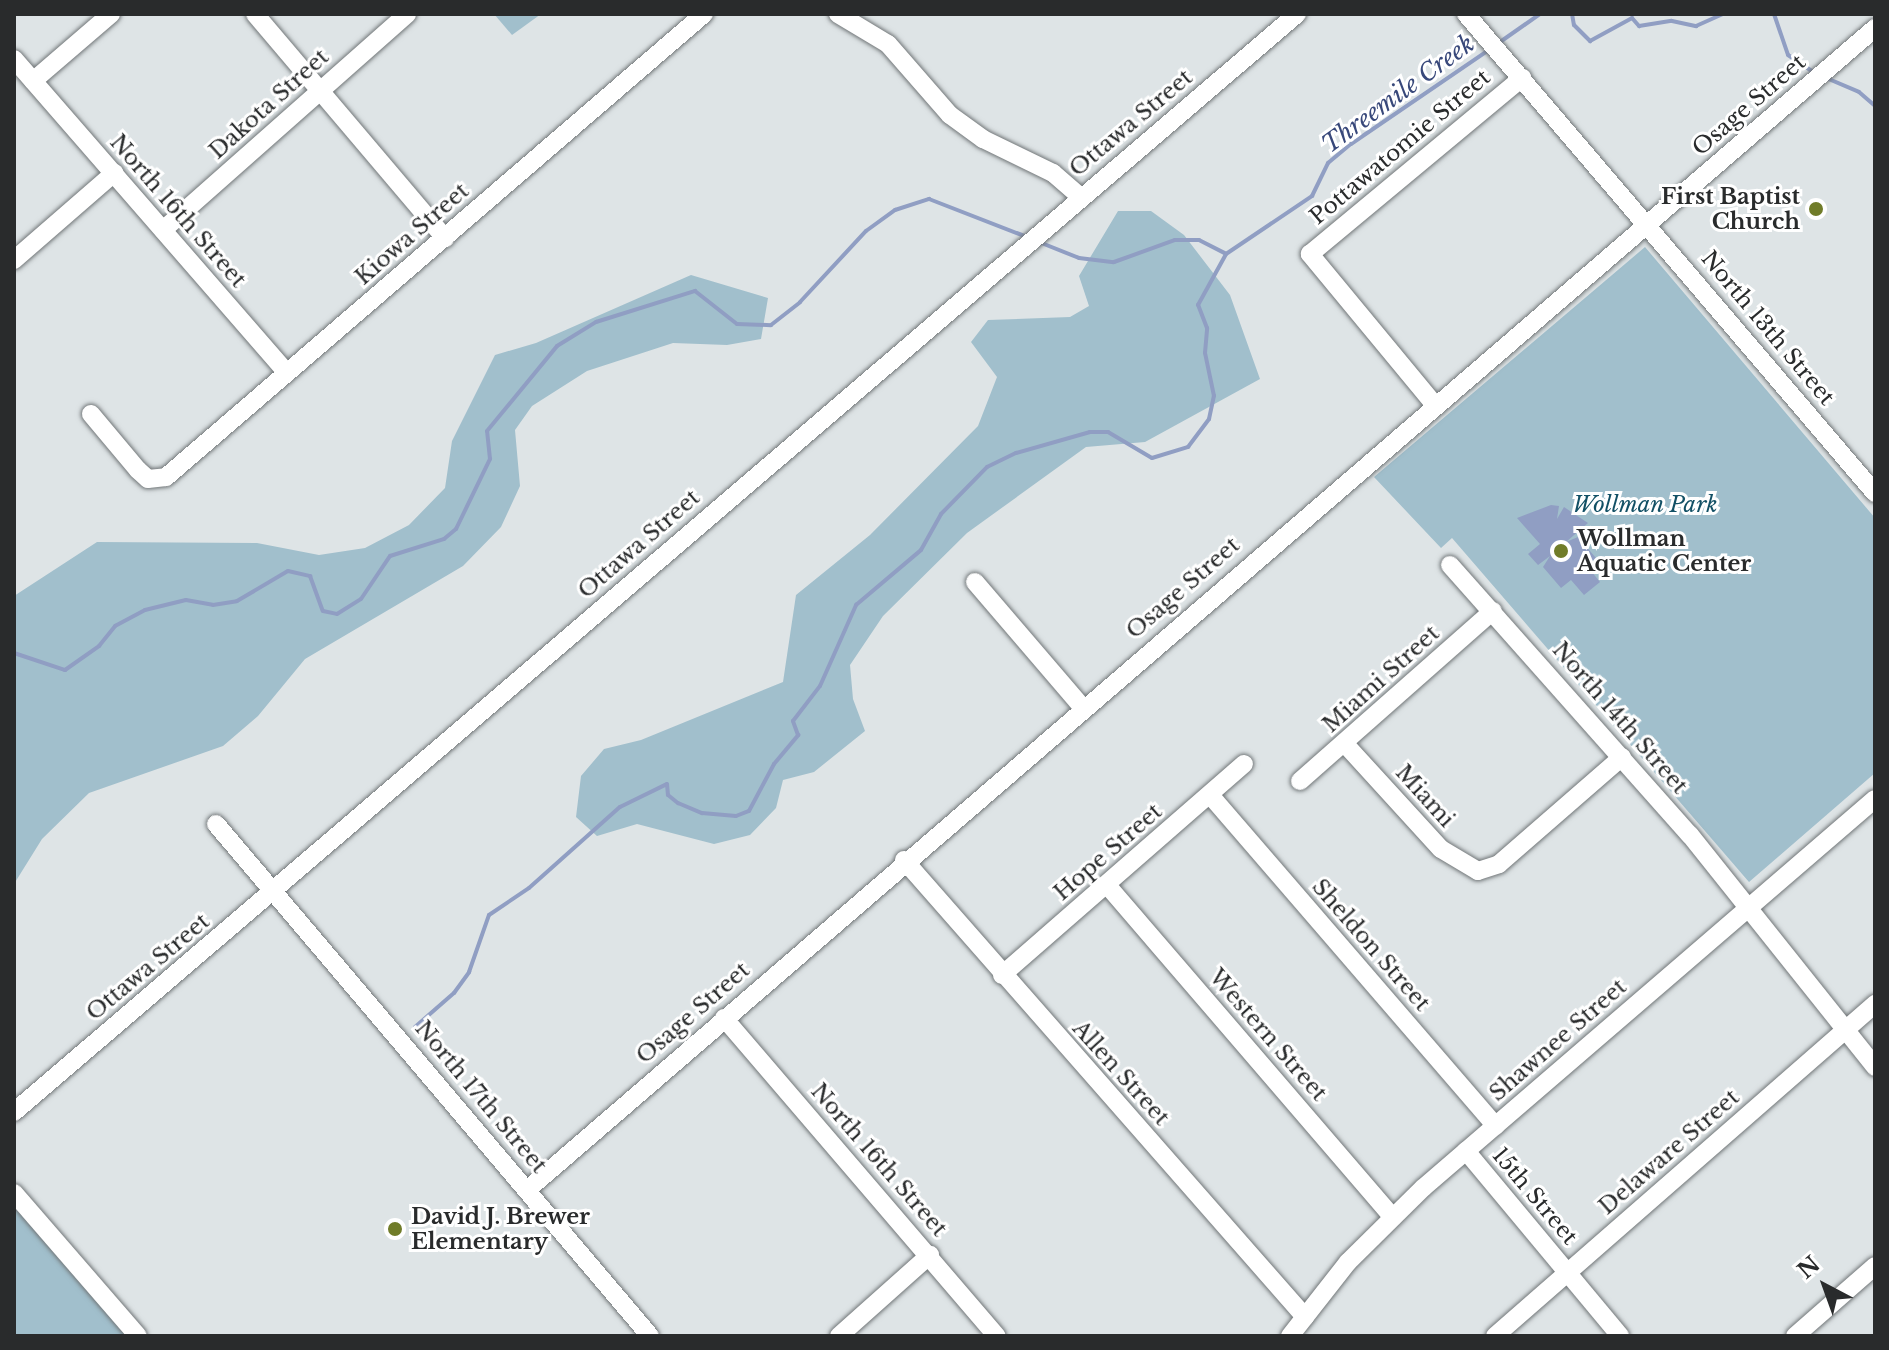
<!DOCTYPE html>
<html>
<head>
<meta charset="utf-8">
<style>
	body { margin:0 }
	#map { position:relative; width:1889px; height:1350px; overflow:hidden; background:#dee4e6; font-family:"Libre Baskerville",serif }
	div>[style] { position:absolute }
	.green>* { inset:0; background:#a1bfcc }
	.water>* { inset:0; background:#909ec3 }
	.stream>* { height:4px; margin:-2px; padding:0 2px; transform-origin:2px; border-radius:2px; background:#909ec3 }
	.roads { filter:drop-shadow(0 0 2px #717678) drop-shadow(0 0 2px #717678) }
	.minor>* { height:18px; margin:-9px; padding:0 9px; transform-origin:9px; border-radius:9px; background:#fff }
	.dots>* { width:22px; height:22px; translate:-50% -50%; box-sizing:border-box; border:4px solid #fff; border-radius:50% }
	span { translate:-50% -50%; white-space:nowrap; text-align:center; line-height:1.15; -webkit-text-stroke:6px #fff; paint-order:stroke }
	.street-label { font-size:22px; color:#292b2c }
	.poi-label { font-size:22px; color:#292b2c; font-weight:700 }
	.right { translate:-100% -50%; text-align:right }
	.left { translate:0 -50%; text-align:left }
	.park-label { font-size:22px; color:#125065; font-style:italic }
	.water-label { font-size:24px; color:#38487a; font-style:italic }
	.frame { position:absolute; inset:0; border:16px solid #292b2c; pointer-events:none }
	.north { position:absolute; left:1785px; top:1246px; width:80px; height:80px; -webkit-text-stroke:6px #fff; paint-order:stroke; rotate:319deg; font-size:22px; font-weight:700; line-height:32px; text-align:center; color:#292b2c }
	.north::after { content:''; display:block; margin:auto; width:28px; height:36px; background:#292b2c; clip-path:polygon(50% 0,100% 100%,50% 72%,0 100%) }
</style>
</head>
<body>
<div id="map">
	<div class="green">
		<div style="clip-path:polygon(494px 14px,541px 14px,512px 35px)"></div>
		<div style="clip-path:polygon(1118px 211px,1151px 211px,1184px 235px,1230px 295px,1260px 379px,1145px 442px,1086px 447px,967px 533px,883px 616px,850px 665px,853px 699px,865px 731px,814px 772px,783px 780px,776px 808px,750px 835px,714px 844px,637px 824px,597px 836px,576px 817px,581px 776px,604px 749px,641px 740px,783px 682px,796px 595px,870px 535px,978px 426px,997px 377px,971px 342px,988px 320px,1070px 317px,1089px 306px,1079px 276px)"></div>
		<div style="clip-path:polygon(1645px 247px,1875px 518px,1875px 773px,1749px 882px,1452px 538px,1441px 548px,1374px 477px)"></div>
		<div style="clip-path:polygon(691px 275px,768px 298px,761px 339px,727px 345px,673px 343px,587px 371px,532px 406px,515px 430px,520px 486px,501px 527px,463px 566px,305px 659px,258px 716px,223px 746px,89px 793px,42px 839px,14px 884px,14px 596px,97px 542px,257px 543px,319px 555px,365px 548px,409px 525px,445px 488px,452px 441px,495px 355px,536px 343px)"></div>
		<div style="clip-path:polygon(14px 1193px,138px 1336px,14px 1336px)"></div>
	</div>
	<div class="water">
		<div style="clip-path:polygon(1551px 505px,1559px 506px,1557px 519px,1564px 507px,1588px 523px,1566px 542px,1578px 537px,1596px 558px,1587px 566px,1600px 582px,1584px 595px,1571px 580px,1561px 588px,1543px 567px,1550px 556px,1538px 565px,1528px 554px,1540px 544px,1517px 518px)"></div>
	</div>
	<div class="stream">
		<div style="left:1572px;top:14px;width:11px;rotate:80deg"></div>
		<div style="left:1574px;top:25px;width:23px;rotate:45deg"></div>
		<div style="left:1590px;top:41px;width:48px;rotate:-28.7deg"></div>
		<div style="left:1632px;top:18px;width:11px;rotate:49deg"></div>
		<div style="left:1639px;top:26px;width:33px;rotate:-9deg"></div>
		<div style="left:1672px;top:21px;width:25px;rotate:12deg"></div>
		<div style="left:1696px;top:26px;width:30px;rotate:-24deg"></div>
		<div style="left:1774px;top:14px;width:43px;rotate:71.1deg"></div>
		<div style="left:1788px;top:55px;width:34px;rotate:34deg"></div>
		<div style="left:1500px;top:42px;width:49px;rotate:-35deg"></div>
		<div style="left:1824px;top:77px;width:38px;rotate:23deg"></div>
		<div style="left:1859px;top:92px;width:21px;rotate:41deg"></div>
		<div style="left:1039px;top:242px;width:43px;rotate:21.8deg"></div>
		<div style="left:1079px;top:258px;width:35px;rotate:7deg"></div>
		<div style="left:1114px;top:262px;width:65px;rotate:-19.8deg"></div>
		<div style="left:1175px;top:240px;width:24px"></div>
		<div style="left:1199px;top:240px;width:30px;rotate:27deg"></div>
		<div style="left:1226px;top:254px;width:104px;rotate:-34deg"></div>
		<div style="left:1312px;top:196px;width:37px;rotate:-64deg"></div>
		<div style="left:1328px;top:163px;width:30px;rotate:-40deg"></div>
		<div style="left:1351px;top:144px;width:167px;rotate:-34.3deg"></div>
		<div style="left:14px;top:653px;width:54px;rotate:18.4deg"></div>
		<div style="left:65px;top:670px;width:42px;rotate:-35.2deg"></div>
		<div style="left:99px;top:646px;width:26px;rotate:-51deg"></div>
		<div style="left:115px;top:626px;width:34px;rotate:-28deg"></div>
		<div style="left:145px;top:610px;width:42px;rotate:-13.7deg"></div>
		<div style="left:186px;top:600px;width:27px;rotate:10deg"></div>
		<div style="left:213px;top:605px;width:24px;rotate:-9deg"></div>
		<div style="left:237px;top:601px;width:59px;rotate:-30.5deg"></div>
		<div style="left:288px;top:571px;width:23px;rotate:13deg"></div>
		<div style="left:310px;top:576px;width:37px;rotate:70deg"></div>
		<div style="left:323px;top:611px;width:14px;rotate:12deg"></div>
		<div style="left:337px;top:614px;width:28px;rotate:-32deg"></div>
		<div style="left:361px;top:599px;width:52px;rotate:-56deg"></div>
		<div style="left:390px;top:556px;width:57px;rotate:-17.5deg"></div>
		<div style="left:444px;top:539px;width:16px;rotate:-40deg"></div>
		<div style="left:456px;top:529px;width:78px;rotate:-64.1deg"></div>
		<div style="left:490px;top:459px;width:28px;rotate:-96deg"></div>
		<div style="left:487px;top:431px;width:110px;rotate:-50.5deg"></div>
		<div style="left:557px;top:346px;width:46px;rotate:-31.6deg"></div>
		<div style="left:596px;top:322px;width:104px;rotate:-17.4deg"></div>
		<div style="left:695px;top:291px;width:53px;rotate:38.2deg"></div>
		<div style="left:737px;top:324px;width:34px;rotate:2deg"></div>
		<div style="left:771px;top:325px;width:37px;rotate:-38deg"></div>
		<div style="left:800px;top:302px;width:97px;rotate:-47.1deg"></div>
		<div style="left:866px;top:231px;width:36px;rotate:-36deg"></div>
		<div style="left:895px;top:210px;width:36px;rotate:-18deg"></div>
		<div style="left:929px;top:199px;width:105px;rotate:21.2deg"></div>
		<div style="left:415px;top:1027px;width:52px;rotate:-41.1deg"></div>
		<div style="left:454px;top:993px;width:26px;rotate:-54deg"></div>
		<div style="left:469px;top:972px;width:60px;rotate:-70.7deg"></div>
		<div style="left:489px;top:915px;width:48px;rotate:-34deg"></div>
		<div style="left:529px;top:888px;width:122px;rotate:-41.7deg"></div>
		<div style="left:620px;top:807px;width:52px;rotate:-26.1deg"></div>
		<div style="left:667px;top:784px;width:11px;rotate:85deg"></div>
		<div style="left:668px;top:795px;width:13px;rotate:39deg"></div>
		<div style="left:678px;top:803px;width:26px;rotate:23deg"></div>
		<div style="left:702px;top:813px;width:34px;rotate:5deg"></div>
		<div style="left:736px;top:816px;width:14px;rotate:-21deg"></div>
		<div style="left:749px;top:811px;width:53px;rotate:-62deg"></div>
		<div style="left:774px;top:764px;width:38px;rotate:-50deg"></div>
		<div style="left:798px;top:735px;width:15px;rotate:-110deg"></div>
		<div style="left:793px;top:721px;width:44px;rotate:-52.4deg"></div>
		<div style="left:820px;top:686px;width:89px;rotate:-66deg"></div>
		<div style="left:856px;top:605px;width:85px;rotate:-40.2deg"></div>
		<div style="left:921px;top:550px;width:41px;rotate:-60.9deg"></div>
		<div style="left:941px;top:514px;width:66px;rotate:-45.6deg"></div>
		<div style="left:987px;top:467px;width:32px;rotate:-26deg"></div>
		<div style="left:1016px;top:453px;width:77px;rotate:-15.8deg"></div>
		<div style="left:1090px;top:432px;width:18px"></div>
		<div style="left:1108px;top:432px;width:51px;rotate:30.6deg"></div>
		<div style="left:1152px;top:458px;width:38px;rotate:-17deg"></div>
		<div style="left:1188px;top:447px;width:35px;rotate:-53deg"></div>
		<div style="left:1209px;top:419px;width:24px;rotate:-78deg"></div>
		<div style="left:1214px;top:396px;width:44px;rotate:-101.8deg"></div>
		<div style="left:1205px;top:353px;width:25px;rotate:-85deg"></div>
		<div style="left:1207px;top:328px;width:25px;rotate:-111deg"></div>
		<div style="left:1198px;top:305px;width:58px;rotate:-61.2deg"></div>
	</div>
	<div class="roads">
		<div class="minor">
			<div style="left:255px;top:14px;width:294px;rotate:49.7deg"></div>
			<div style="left:838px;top:14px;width:58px;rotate:31deg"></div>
			<div style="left:888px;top:44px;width:94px;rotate:48.9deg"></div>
			<div style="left:950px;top:115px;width:41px;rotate:36deg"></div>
			<div style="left:983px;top:139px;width:78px;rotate:25.9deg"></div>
			<div style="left:1053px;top:173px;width:37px;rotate:41deg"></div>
			<div style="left:1466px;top:14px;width:630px;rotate:49.51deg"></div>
			<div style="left:14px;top:59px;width:416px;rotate:49deg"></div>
			<div style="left:33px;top:81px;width:103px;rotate:-40.7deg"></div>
			<div style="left:163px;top:230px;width:326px;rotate:-41.5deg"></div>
			<div style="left:14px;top:260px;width:133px;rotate:-41deg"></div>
			<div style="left:1434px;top:404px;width:195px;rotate:-129.6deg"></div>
			<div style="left:1310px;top:254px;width:276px;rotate:-39.7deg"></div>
			<div style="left:91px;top:414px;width:73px;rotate:50deg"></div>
			<div style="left:138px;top:470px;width:13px;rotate:42deg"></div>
			<div style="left:148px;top:479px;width:18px;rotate:-6deg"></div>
			<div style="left:166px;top:477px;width:710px;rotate:-40.72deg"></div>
			<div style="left:1450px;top:565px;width:361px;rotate:48.4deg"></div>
			<div style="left:1690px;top:835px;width:297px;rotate:51.4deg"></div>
			<div style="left:975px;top:582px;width:165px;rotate:49.4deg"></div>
			<div style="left:1345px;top:744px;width:142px;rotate:47.6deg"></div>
			<div style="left:1441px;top:849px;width:43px;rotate:30.7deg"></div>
			<div style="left:1478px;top:871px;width:22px;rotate:-18deg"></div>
			<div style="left:1499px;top:864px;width:163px;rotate:-41deg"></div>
			<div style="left:1300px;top:781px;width:257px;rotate:-41.4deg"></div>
			<div style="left:1210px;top:795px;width:437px;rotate:49.2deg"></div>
			<div style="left:216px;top:824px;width:671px;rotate:49.71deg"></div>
			<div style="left:904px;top:860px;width:608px;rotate:48.73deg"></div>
			<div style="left:1107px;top:885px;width:438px;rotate:49.3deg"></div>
			<div style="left:1002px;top:975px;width:321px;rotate:-41.1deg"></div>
			<div style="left:724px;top:1018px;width:419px;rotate:49.4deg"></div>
			<div style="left:14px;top:1112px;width:1689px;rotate:-40.56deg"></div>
			<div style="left:1466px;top:1151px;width:241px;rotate:50.2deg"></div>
			<div style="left:527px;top:1190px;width:1780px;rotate:-40.76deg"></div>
			<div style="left:14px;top:1193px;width:189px;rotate:49.1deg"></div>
			<div style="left:839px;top:1336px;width:122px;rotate:-41.7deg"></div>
			<div style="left:1290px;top:1336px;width:94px;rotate:-51.9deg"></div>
			<div style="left:1348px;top:1262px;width:105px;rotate:-44.6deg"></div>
			<div style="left:1423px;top:1188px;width:596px;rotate:-40.72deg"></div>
			<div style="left:1495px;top:1336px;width:505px;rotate:-41.14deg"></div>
			<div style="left:1795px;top:1336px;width:106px;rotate:-41.2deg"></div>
		</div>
	</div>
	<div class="dots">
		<div style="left:1816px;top:209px;background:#707c29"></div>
		<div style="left:1561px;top:551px;background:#707c29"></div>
		<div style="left:395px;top:1229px;background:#707c29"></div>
	</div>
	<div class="street-label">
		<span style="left:269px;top:104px;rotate:-42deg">Dakota Street</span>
		<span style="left:1749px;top:105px;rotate:-41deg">Osage Street</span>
		<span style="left:1131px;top:123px;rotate:-40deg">Ottawa Street</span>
		<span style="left:1400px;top:147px;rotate:-40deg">Pottawatomie Street</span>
		<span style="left:178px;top:211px;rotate:49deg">North 16th Street</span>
		<span style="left:412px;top:234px;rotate:-41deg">Kiowa Street</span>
		<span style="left:1768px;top:328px;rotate:50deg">North 13th Street</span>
		<span style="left:639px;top:544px;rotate:-41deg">Ottawa Street</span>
		<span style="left:1183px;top:588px;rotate:-41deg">Osage Street</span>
		<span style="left:1381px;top:679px;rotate:-42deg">Miami Street</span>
		<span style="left:1620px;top:718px;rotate:49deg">North 14th Street</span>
		<span style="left:1425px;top:796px;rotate:48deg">Miami</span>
		<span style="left:1108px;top:852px;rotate:-41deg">Hope Street</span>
		<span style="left:1371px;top:945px;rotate:49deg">Sheldon Street</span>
		<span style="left:148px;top:967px;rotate:-40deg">Ottawa Street</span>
		<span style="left:693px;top:1013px;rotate:-41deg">Osage Street</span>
		<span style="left:1268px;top:1035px;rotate:49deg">Western Street</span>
		<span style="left:1558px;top:1040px;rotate:-41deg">Shawnee Street</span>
		<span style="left:1121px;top:1073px;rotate:48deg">Allen Street</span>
		<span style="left:481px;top:1097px;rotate:50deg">North 17th Street</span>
		<span style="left:1669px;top:1152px;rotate:-41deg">Delaware Street</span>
		<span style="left:879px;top:1160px;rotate:49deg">North 16th Street</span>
		<span style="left:1535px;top:1196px;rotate:50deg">15th Street</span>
	</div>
	<div class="poi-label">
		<span class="right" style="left:1800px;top:209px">First Baptist<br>Church</span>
		<span class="left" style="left:1577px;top:551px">Wollman<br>Aquatic Center</span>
		<span class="left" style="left:411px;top:1229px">David J. Brewer<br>Elementary</span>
	</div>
	<div class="park-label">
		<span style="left:1645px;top:505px">Wollman Park</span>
	</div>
	<div class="water-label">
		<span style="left:1398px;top:94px;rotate:-36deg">Threemile Creek</span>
	</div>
	<div class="frame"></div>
	<div class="north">N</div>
</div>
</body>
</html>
